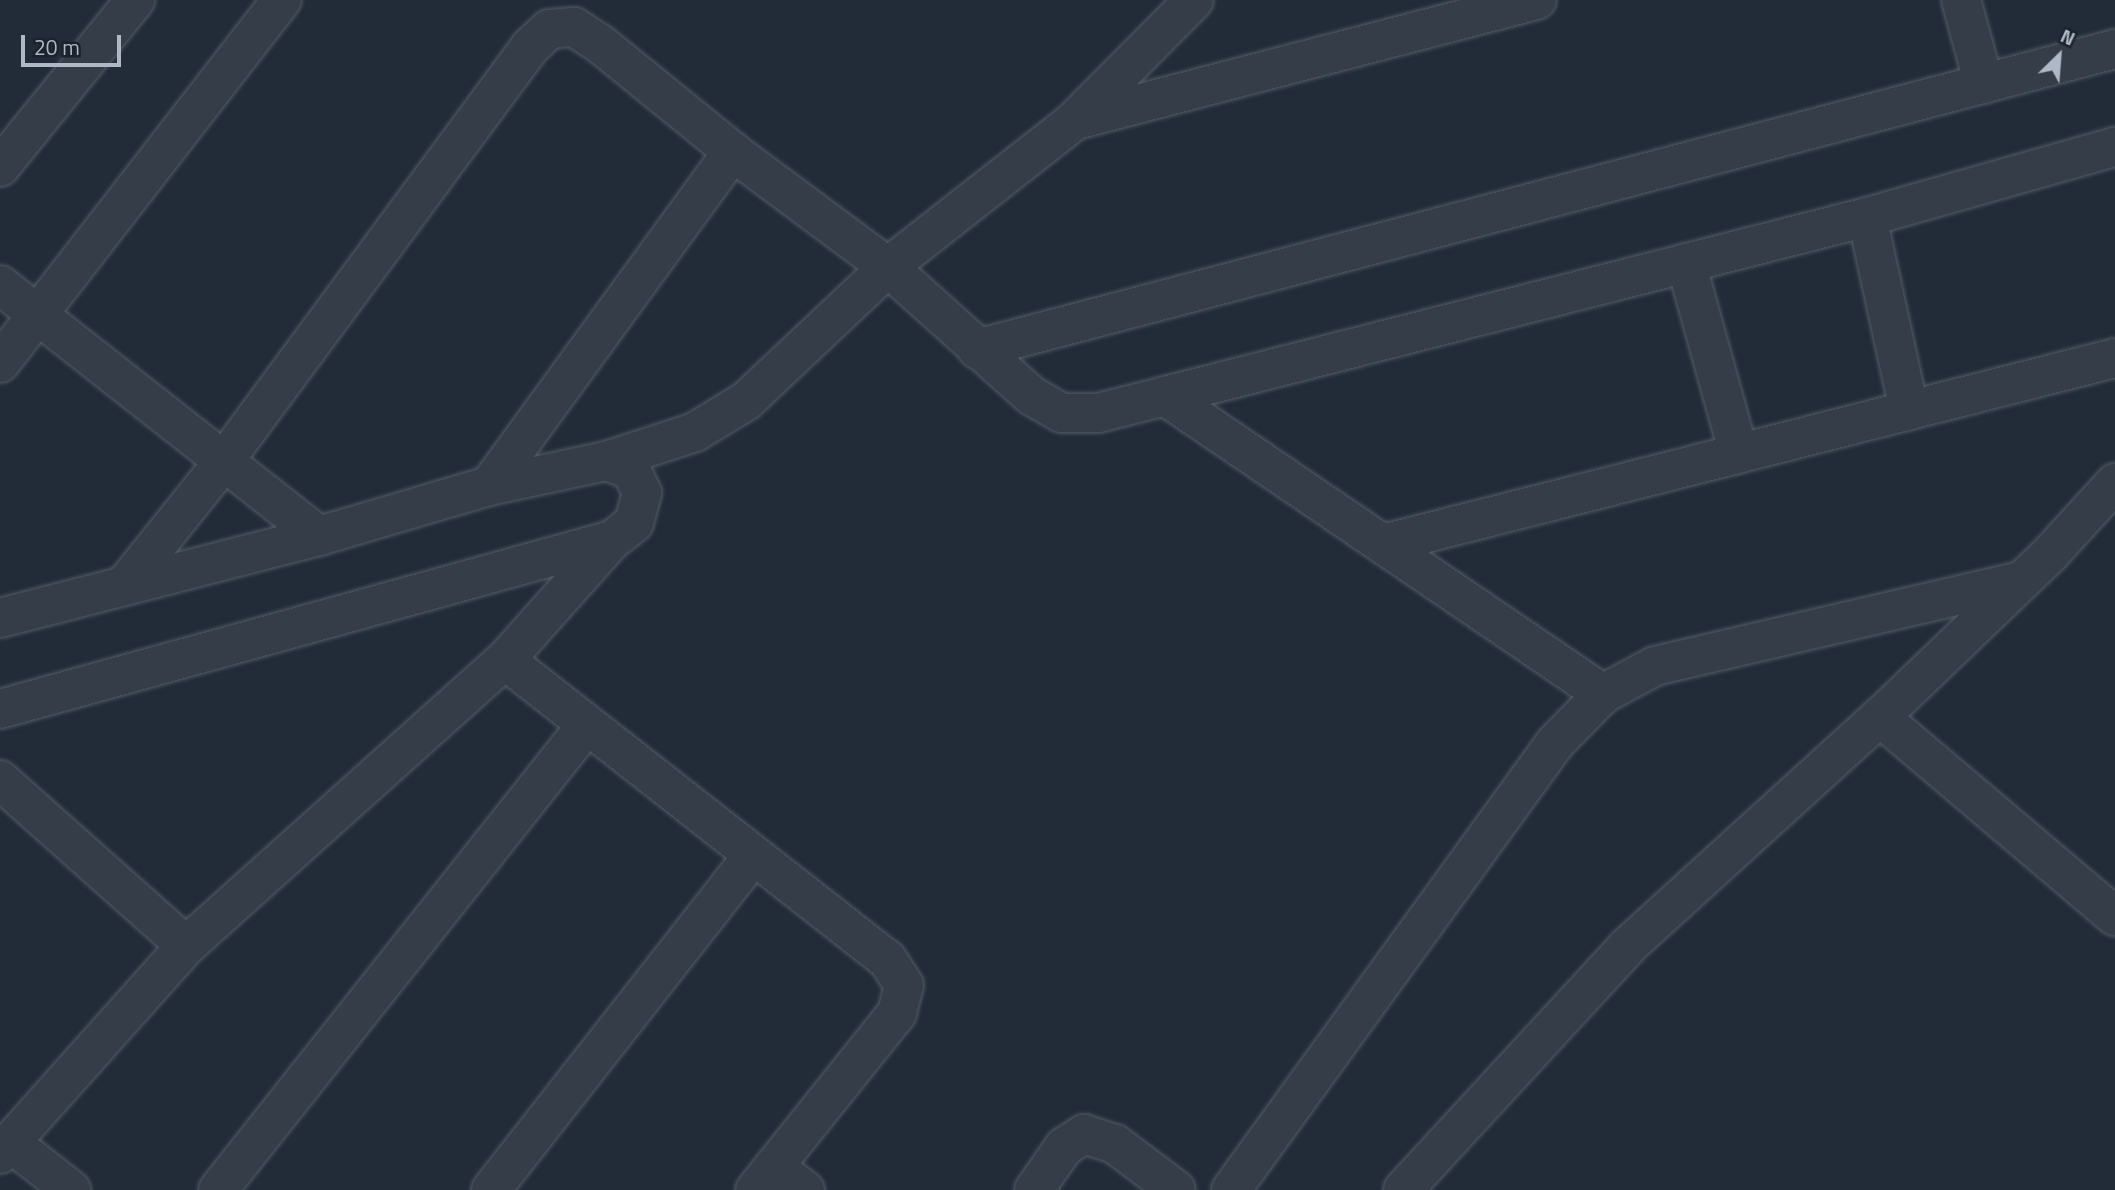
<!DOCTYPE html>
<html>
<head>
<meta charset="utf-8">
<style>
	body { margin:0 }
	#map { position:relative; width:2115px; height:1190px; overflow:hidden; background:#212c38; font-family:"Titillium Web",sans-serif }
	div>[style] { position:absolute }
	.roads { filter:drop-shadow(0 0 2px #525c66) drop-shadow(0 0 2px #525c66) }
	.minor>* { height:38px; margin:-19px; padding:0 19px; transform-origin:19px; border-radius:19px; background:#353e48 }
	span { translate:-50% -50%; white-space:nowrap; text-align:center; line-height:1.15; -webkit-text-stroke:5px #1a232d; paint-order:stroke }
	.north { position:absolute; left:2024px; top:21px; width:70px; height:70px; -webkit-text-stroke:5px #1a232d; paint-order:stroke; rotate:25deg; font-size:19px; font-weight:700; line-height:28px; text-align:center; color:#afb9c5 }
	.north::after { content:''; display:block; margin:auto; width:24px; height:32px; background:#afb9c5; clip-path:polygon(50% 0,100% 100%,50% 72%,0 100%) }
	.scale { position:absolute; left:21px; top:35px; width:100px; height:32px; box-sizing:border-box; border:4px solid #afb9c5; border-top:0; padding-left:9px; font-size:21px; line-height:24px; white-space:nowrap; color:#afb9c5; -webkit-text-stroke:5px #1a232d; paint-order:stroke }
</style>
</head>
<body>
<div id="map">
	<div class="roads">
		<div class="minor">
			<div style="left:1961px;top:0;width:87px;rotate:74.7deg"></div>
			<div style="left:1076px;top:120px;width:476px;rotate:-14.6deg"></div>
			<div style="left:0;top:167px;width:215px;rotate:-51deg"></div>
			<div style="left:1867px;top:217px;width:198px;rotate:77.7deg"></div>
			<div style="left:1686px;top:263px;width:198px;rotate:74.5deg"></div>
			<div style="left:0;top:285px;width:406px;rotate:38.2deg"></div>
			<div style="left:977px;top:349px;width:1177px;rotate:-14.77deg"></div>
			<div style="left:0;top:363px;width:460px;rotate:-52.2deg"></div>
			<div style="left:1165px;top:396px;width:530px;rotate:34.23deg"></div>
			<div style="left:606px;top:461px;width:94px;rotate:-18deg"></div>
			<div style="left:695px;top:432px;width:60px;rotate:-31.3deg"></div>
			<div style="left:746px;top:401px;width:195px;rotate:-43.3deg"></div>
			<div style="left:888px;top:267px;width:236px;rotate:-38.1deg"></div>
			<div style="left:1074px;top:121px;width:170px;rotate:-45.2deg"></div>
			<div style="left:489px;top:486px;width:414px;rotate:-53.9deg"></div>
			<div style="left:1383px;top:544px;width:755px;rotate:-14.26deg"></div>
			<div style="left:124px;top:586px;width:160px;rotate:-51.3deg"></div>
			<div style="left:224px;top:461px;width:515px;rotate:-53.53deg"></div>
			<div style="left:530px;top:47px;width:26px;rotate:-43deg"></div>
			<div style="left:549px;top:29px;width:25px;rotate:-5deg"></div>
			<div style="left:574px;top:27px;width:30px;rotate:33deg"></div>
			<div style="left:599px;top:43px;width:173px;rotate:39.1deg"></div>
			<div style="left:733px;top:152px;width:193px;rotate:36.6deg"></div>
			<div style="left:888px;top:267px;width:193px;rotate:41.9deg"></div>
			<div style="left:1032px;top:396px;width:34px;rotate:30deg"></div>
			<div style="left:1062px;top:413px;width:36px"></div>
			<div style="left:1098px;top:413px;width:69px;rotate:-14.2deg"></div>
			<div style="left:1165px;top:396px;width:724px;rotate:-14.3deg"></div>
			<div style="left:1867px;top:217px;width:258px;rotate:-15.8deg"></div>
			<div style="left:0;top:618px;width:329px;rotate:-14.4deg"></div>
			<div style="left:319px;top:536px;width:177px;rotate:-16.4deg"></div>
			<div style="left:489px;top:486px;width:120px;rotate:-12.1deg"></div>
			<div style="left:606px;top:461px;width:27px;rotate:20deg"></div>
			<div style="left:631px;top:470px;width:25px;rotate:64deg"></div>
			<div style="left:642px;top:493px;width:31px;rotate:105deg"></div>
			<div style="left:634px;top:523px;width:28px;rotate:142deg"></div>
			<div style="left:612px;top:540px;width:635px;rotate:164.56deg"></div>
			<div style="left:505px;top:660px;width:485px;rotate:38.1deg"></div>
			<div style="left:887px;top:959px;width:31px;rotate:57deg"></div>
			<div style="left:904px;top:985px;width:29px;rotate:104deg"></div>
			<div style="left:897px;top:1013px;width:227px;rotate:128.7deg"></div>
			<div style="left:1880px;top:717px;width:308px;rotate:40.3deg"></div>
			<div style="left:0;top:780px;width:249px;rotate:41.7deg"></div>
			<div style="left:10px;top:1142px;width:78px;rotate:38.2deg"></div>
			<div style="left:0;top:1154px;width:279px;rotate:-48.2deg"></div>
			<div style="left:186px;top:946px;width:428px;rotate:-41.9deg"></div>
			<div style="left:505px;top:660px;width:161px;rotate:-48.3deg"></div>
			<div style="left:774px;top:1167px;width:39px;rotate:37deg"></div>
			<div style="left:218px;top:1190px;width:592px;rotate:-51.58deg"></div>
			<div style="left:491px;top:1190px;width:424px;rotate:-51.9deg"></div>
			<div style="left:1034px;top:1190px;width:52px;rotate:-55.1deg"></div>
			<div style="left:1064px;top:1147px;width:24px;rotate:-33deg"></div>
			<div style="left:1084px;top:1134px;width:33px;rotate:18deg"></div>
			<div style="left:1115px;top:1144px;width:76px;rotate:37deg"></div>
			<div style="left:1231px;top:1190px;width:552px;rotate:-54.06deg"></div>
			<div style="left:1555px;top:743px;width:69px;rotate:-45.6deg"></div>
			<div style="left:1603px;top:694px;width:59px;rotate:-28.3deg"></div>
			<div style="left:1655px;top:666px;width:376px;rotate:-13.1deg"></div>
			<div style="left:1403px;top:1190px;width:332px;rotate:-47.3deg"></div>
			<div style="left:1628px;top:946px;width:341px;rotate:-42.3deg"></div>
			<div style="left:1880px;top:717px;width:234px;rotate:-43.8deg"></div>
			<div style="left:2049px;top:555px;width:98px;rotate:-47.5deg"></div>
		</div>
	</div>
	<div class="north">N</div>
	<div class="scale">20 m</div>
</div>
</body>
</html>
